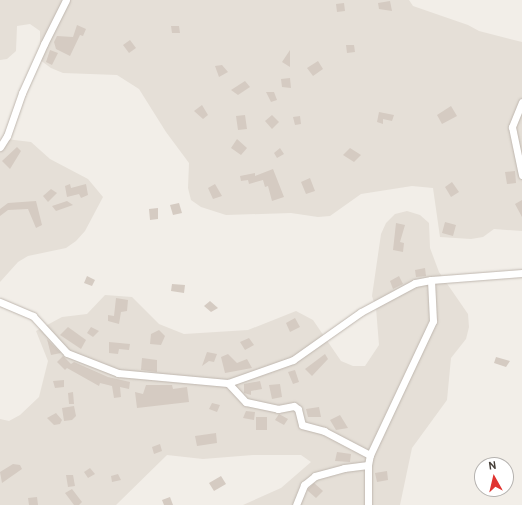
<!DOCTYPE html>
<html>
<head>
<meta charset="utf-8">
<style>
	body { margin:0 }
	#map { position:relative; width:522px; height:505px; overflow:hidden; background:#f2eee8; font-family:Overpass,sans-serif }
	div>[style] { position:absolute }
	.residential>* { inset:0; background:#e5dfd7 }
	.building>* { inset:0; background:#d5cbc2 }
	.roads { filter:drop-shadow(0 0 1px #bfb7af) drop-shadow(0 0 1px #bfb7af) }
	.street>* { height:7px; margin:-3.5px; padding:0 3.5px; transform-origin:3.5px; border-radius:3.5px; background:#fff }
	span { translate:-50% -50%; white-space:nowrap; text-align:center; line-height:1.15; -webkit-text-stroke:4px #fff; paint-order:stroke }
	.north { position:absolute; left:474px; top:457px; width:40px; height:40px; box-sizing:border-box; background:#fff; border:1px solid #b5b2af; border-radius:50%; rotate:352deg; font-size:11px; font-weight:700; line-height:16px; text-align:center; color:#453e38 }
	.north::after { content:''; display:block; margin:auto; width:14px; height:18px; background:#e03431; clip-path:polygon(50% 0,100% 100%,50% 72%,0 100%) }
</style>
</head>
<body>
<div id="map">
	<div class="residential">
		<div style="clip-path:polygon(0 0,409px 0,413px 6px,468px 25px,479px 31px,522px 42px,522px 231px,494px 229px,483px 237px,471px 239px,440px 237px,433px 188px,412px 186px,361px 194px,330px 216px,318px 217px,291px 213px,226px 215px,201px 207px,191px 200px,188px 188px,189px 163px,166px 132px,139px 89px,117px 75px,63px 73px,51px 68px,40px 60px,40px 31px,30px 24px,17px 26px,16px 51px,7px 59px,0 60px)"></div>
		<div style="clip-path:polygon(6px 139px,31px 142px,50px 159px,88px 179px,103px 197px,85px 231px,76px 241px,66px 248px,28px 256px,18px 262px,0 282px,0 143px)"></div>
		<div style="clip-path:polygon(407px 211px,420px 215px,429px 223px,430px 248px,439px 272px,468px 314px,469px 327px,466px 339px,451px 358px,447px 400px,412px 448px,400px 505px,243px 505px,281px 488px,311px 462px,301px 455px,253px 455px,203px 459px,167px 455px,116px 505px,0 505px,0 419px,9px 421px,20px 415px,39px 397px,48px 361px,36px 331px,62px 317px,87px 314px,105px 295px,132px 297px,159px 324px,184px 334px,248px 330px,296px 311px,313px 320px,341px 361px,353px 366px,365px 366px,379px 345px,376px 308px,372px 296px,381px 234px,386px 223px,395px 214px)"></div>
	</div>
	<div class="building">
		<div style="clip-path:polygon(390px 1px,392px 11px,379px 9px,378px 3px)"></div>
		<div style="clip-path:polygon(344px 3px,345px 11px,337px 12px,336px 4px)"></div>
		<div style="clip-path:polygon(77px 25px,86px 29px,83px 36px,80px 35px,70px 56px,56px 49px,54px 42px,57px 36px,73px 37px)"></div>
		<div style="clip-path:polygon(171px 26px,179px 26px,180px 33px,172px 33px)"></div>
		<div style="clip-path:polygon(130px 40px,136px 48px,129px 53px,123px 45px)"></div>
		<div style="clip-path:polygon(346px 45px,354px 45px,355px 52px,347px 53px)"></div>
		<div style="clip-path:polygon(50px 50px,58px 53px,52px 65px,46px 62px)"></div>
		<div style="clip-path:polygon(290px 50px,290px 67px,282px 62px)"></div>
		<div style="clip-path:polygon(318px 61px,323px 69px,313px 76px,307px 68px)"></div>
		<div style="clip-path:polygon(222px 65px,228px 72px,219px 77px,215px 66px)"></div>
		<div style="clip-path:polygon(290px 78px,291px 88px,282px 87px,281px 79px)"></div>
		<div style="clip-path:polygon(245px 81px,250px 87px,238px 95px,231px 90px)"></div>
		<div style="clip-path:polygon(266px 92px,274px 92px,277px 100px,271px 102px)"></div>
		<div style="clip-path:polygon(202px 105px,208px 115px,203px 119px,194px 111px)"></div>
		<div style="clip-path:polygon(451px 106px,457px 116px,442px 124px,437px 115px)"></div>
		<div style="clip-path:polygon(379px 112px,394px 115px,392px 121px,383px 119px,383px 124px,377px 122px)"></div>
		<div style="clip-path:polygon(245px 115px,247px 129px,238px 130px,236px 116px)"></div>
		<div style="clip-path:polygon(272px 115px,279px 122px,272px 129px,265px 121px)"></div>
		<div style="clip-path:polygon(300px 116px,301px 124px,295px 125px,293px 117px)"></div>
		<div style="clip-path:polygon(237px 139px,247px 148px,241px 155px,231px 148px)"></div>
		<div style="clip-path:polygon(17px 147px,21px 151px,10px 169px,2px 161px)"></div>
		<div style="clip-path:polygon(280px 148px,284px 154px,277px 158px,274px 153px)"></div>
		<div style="clip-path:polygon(350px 148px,361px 155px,354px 162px,343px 155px)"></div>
		<div style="clip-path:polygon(273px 169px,284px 197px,272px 201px,268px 186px,265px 187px,263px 180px,249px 184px,248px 180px,241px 181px,240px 176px,255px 173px,255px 176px)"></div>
		<div style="clip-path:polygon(515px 171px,516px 183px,507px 184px,505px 172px)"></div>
		<div style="clip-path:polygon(310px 178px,315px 191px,306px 194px,301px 182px)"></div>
		<div style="clip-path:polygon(452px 182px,459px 192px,451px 197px,445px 187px)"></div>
		<div style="clip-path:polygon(70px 184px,71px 188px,86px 184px,88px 195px,81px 198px,79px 194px,67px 197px,65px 186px)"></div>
		<div style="clip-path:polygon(215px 184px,222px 196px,213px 199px,208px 188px)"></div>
		<div style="clip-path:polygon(51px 189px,57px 193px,48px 202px,43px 196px)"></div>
		<div style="clip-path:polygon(522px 200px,522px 217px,515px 204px)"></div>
		<div style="clip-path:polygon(36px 201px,42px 225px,36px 228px,28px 209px,8px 210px,0 216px,0 209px,8px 203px)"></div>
		<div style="clip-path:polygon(67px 201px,73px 205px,56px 211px,52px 206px)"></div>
		<div style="clip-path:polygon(179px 203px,182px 213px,173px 215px,170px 205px)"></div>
		<div style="clip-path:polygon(158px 208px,158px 219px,150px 220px,149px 209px)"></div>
		<div style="clip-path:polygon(445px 222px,456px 225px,453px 236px,442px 233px)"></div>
		<div style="clip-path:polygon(396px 223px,405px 225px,400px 242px,404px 243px,403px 252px,393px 250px)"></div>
		<div style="clip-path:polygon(425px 268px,426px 276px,416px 277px,415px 270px)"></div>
		<div style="clip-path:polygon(87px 276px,95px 280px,92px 286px,84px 283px)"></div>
		<div style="clip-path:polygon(399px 276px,403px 284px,393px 289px,390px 281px)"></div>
		<div style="clip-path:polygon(172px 284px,185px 285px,184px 293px,171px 291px)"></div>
		<div style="clip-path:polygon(116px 298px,128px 300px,127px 311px,121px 312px,119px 324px,108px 321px,108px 315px,114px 316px)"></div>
		<div style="clip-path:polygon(210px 301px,218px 308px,211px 312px,204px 306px)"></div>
		<div style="clip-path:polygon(295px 318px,300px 327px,290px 332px,286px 323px)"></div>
		<div style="clip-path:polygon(68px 327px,86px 340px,81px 349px,60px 335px)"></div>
		<div style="clip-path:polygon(91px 327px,99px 331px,93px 337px,87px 333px)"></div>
		<div style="clip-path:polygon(159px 330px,165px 336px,161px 345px,150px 344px,151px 334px)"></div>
		<div style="clip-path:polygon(249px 338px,254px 345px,245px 350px,240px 342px)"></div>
		<div style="clip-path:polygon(47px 339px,61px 353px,51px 355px)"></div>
		<div style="clip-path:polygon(109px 342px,130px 344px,129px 350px,119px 349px,118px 354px,109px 353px)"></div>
		<div style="clip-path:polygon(207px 352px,217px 354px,214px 362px,209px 361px,202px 366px)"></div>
		<div style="clip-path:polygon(228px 354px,237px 363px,247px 359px,252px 368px,225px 373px,221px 357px)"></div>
		<div style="clip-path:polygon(325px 354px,328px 359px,312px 376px,305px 369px)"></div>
		<div style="clip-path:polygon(63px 356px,71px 364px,74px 362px,108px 377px,130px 382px,129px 389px,120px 387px,121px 397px,114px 398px,112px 386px,100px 383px,99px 386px,67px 368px,65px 370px,57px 362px)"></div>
		<div style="clip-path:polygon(496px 357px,510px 361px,506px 367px,494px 363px)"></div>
		<div style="clip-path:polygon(142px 358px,157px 360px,157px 372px,141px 370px)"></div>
		<div style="clip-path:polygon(295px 370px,299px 382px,293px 384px,288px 372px)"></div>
		<div style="clip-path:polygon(64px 380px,64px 387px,55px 388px,53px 381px)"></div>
		<div style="clip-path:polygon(260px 381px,262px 389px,251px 391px,251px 395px,244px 393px,244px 384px)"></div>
		<div style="clip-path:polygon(280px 384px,282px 397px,272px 399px,269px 385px)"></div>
		<div style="clip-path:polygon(146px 385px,172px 385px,173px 389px,187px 387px,189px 402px,137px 408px,135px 392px,143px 394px)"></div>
		<div style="clip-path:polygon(73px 392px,74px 404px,69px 404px,68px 393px)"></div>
		<div style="clip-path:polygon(212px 403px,220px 405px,217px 412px,209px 409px)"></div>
		<div style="clip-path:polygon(74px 406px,76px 416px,72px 420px,64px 421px,62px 408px)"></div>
		<div style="clip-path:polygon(319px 407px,321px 417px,308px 417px,306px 409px)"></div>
		<div style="clip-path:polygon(246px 411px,255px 412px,254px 420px,243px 418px)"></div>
		<div style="clip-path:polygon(56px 413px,62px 420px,60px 424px,54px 425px,47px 418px)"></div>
		<div style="clip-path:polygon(279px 414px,288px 419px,284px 425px,275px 420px)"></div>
		<div style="clip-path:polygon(340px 415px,348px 428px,336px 430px,330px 420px)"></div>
		<div style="clip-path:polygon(256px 417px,267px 417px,267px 430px,256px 430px)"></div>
		<div style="clip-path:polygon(216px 433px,217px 443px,197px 446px,195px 436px)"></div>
		<div style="clip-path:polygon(160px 444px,162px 451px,154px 454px,152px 447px)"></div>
		<div style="clip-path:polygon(337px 452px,351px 454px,350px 462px,335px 461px)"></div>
		<div style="clip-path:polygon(13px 464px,20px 465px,22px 469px,2px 483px,0 472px)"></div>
		<div style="clip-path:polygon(90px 468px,95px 474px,88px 478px,84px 472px)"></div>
		<div style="clip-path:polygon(387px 471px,388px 480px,377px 482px,375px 473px)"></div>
		<div style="clip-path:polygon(118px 474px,121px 480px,112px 482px,111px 476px)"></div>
		<div style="clip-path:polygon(66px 475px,73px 475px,75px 486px,68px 487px)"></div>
		<div style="clip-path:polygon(221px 476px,226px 484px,214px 491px,209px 483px)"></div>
		<div style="clip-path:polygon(314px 483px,323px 491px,316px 498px,307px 490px)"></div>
		<div style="clip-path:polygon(72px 489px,82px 502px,79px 505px,74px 505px,65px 493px)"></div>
		<div style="clip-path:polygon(37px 497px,38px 505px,29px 505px,28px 498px)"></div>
		<div style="clip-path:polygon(170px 497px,173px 505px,164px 505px,162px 500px)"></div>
	</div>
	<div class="roads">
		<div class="street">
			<div style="left:522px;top:102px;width:27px;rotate:112deg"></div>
			<div style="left:512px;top:127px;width:49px;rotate:78.2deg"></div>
			<div style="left:0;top:147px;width:13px;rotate:-58deg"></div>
			<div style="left:7px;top:136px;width:46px;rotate:-70.8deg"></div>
			<div style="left:22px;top:93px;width:54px;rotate:-65.8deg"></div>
			<div style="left:44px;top:44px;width:49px;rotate:-63.4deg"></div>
			<div style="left:0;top:302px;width:36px;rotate:23deg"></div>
			<div style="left:33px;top:316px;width:50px;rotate:47.4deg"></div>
			<div style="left:67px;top:353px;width:55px;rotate:21.4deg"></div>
			<div style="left:118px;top:373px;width:110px;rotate:5.2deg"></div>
			<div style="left:228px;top:383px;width:69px;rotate:-19.5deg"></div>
			<div style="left:293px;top:360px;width:83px;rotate:-35.2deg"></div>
			<div style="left:361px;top:312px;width:61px;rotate:-28.2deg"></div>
			<div style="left:415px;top:283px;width:16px;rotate:-11deg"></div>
			<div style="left:431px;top:280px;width:91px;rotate:-4.4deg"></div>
			<div style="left:228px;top:383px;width:26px;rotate:47deg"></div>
			<div style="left:246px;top:402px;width:33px;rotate:12deg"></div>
			<div style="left:278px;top:409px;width:16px;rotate:-11deg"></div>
			<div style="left:294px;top:406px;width:5px;rotate:37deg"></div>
			<div style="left:298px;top:409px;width:16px;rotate:76deg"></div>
			<div style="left:302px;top:425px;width:23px;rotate:15deg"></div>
			<div style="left:324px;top:431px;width:52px;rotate:27.6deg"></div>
			<div style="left:296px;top:505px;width:22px;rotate:-68deg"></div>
			<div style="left:304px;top:485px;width:14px;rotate:-39deg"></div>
			<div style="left:315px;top:476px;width:30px;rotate:-15deg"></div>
			<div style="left:344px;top:468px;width:24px;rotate:-7deg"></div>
			<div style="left:368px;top:505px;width:40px;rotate:-90deg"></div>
			<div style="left:368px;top:465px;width:10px;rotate:-79deg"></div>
			<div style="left:370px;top:455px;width:148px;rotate:-64.8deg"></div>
			<div style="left:433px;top:321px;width:41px;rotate:-92.8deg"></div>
		</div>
	</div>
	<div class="north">N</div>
</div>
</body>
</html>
